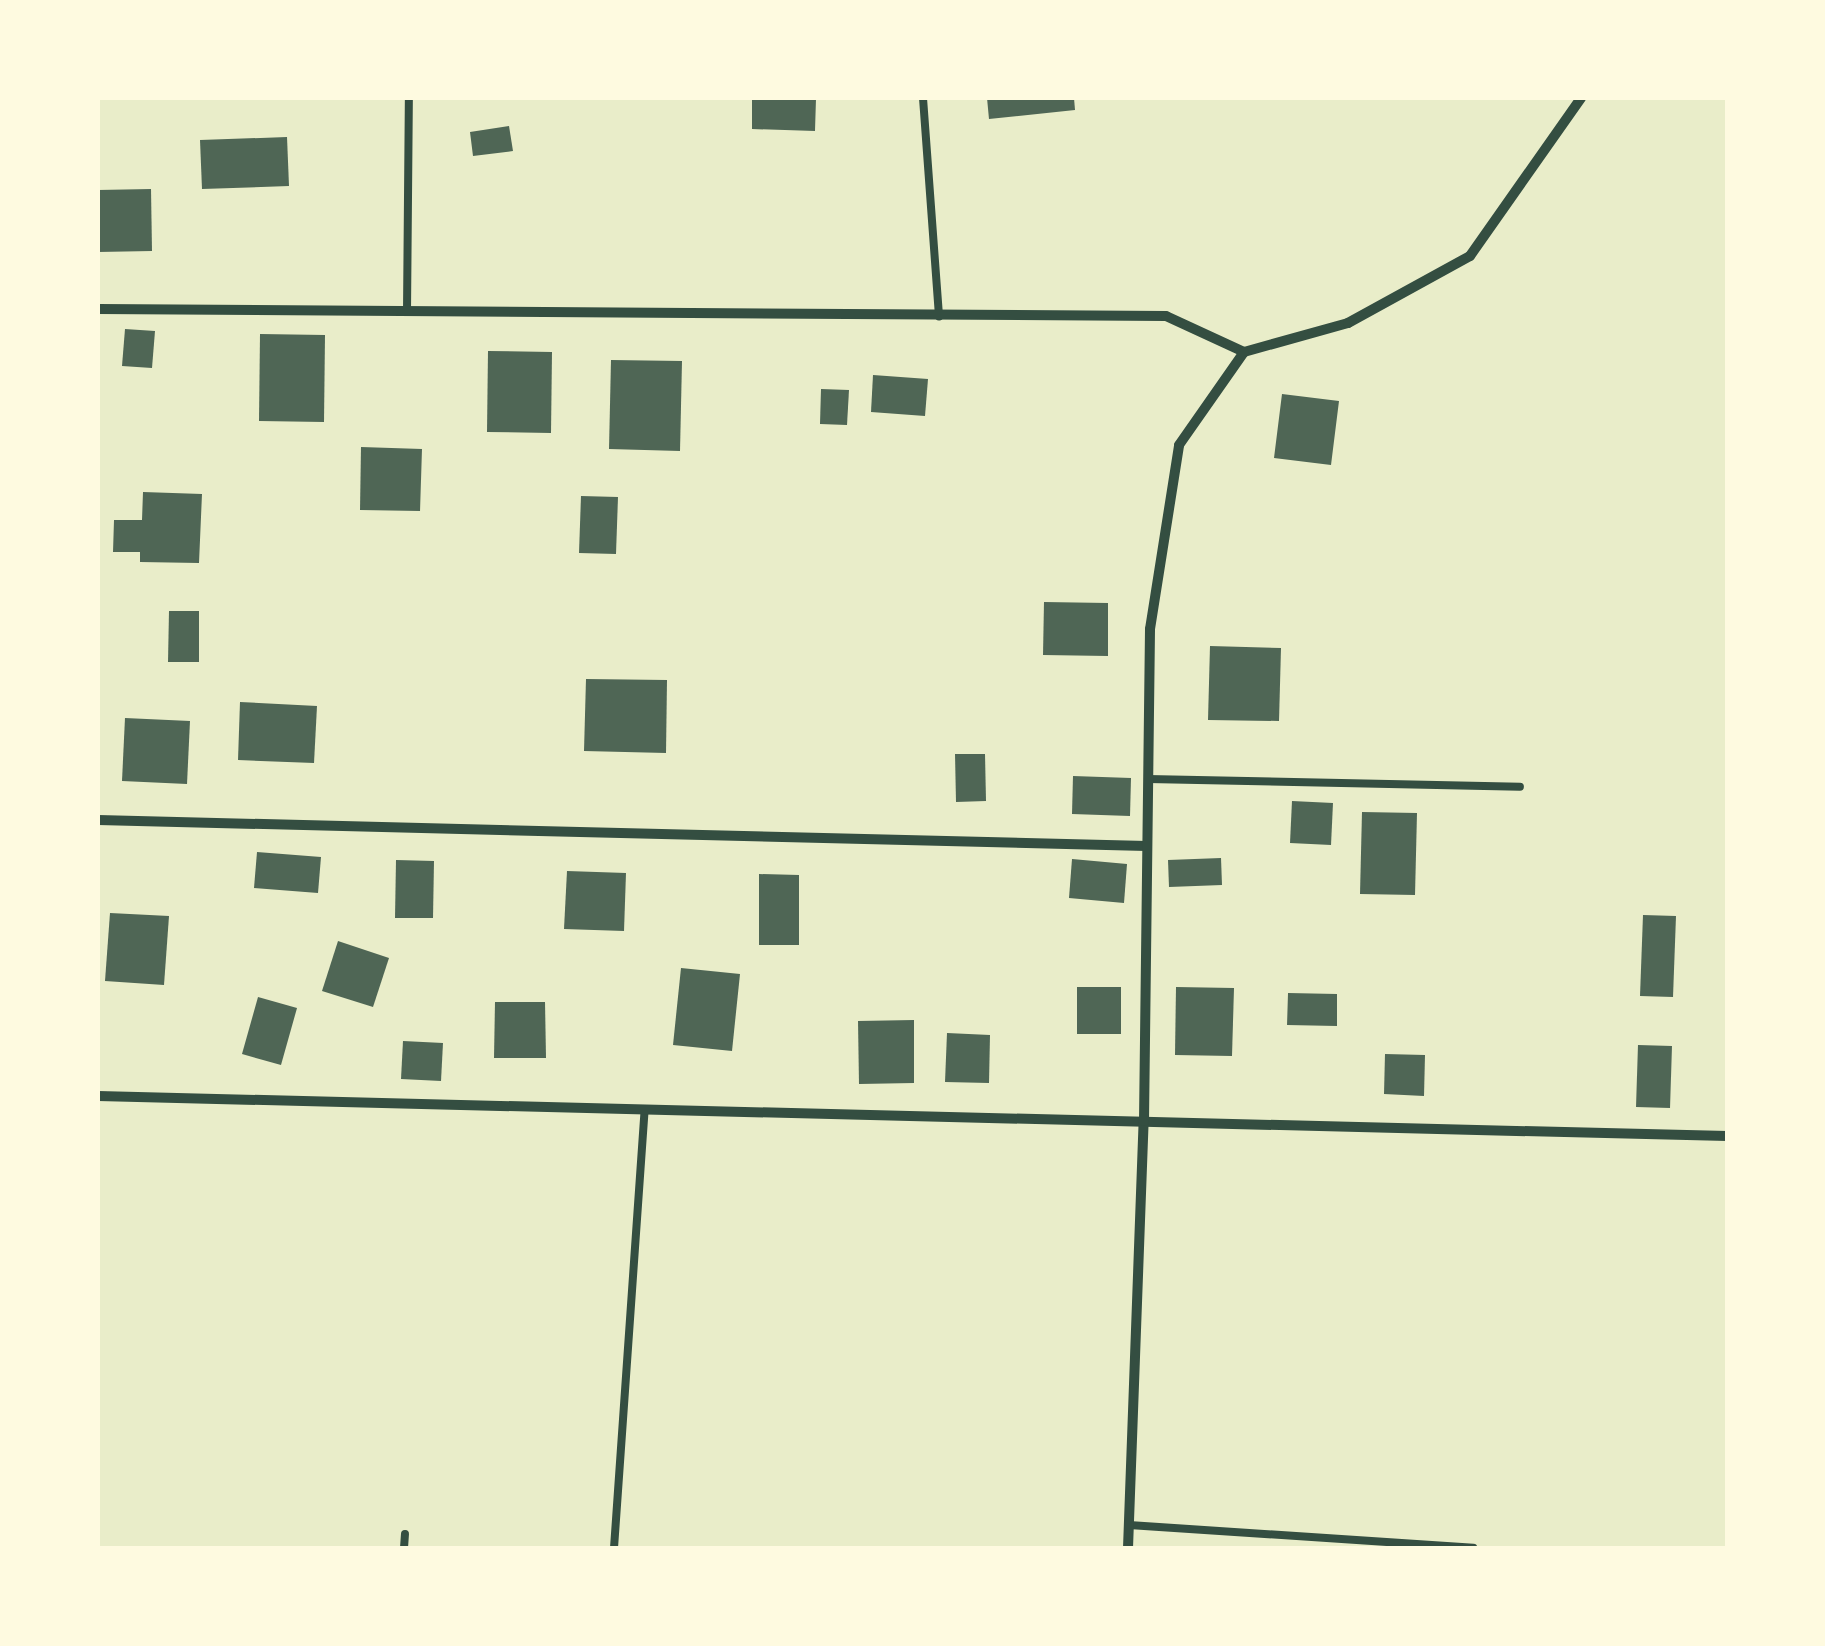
<!DOCTYPE html>
<html>
<head>
<meta charset="utf-8">
<style>
	body { margin:0 }
	#map { position:relative; width:1825px; height:1646px; overflow:hidden; background:#e9edc9; font-family:Inter,sans-serif }
	div>[style] { position:absolute }
	.building>* { inset:0; background:#4f6655 }
	.service>* { height:8px; margin:-4px; padding:0 4px; transform-origin:4px; border-radius:4px; background:#344e41 }
	.minor>* { height:10px; margin:-5px; padding:0 5px; transform-origin:5px; border-radius:5px; background:#344e41 }
	span { translate:-50% -50%; white-space:nowrap; text-align:center; line-height:1.15; -webkit-text-stroke:8px #fefae0; paint-order:stroke }
	.frame { position:absolute; inset:0; border:100px solid #fefae0; pointer-events:none }
</style>
</head>
<body>
<div id="map">
	<div class="building">
		<div style="clip-path:polygon(752px 98px,816px 98px,815px 131px,752px 129px)"></div>
		<div style="clip-path:polygon(987px 98px,1074px 98px,1075px 110px,989px 119px)"></div>
		<div style="clip-path:polygon(509px 126px,513px 151px,473px 156px,470px 132px)"></div>
		<div style="clip-path:polygon(287px 137px,289px 186px,202px 189px,200px 140px)"></div>
		<div style="clip-path:polygon(151px 189px,152px 251px,98px 252px,98px 190px)"></div>
		<div style="clip-path:polygon(125px 329px,155px 331px,152px 368px,122px 366px)"></div>
		<div style="clip-path:polygon(260px 334px,325px 335px,324px 422px,259px 421px)"></div>
		<div style="clip-path:polygon(488px 351px,552px 352px,551px 433px,487px 432px)"></div>
		<div style="clip-path:polygon(611px 360px,682px 361px,680px 451px,609px 449px)"></div>
		<div style="clip-path:polygon(873px 375px,928px 379px,925px 416px,871px 412px)"></div>
		<div style="clip-path:polygon(821px 389px,849px 390px,847px 425px,820px 424px)"></div>
		<div style="clip-path:polygon(1282px 394px,1339px 401px,1331px 465px,1274px 458px)"></div>
		<div style="clip-path:polygon(361px 447px,422px 449px,420px 511px,360px 510px)"></div>
		<div style="clip-path:polygon(143px 492px,202px 494px,199px 563px,140px 562px,140px 552px,113px 552px,114px 520px,142px 520px)"></div>
		<div style="clip-path:polygon(581px 496px,618px 497px,616px 554px,579px 553px)"></div>
		<div style="clip-path:polygon(1044px 602px,1108px 603px,1108px 656px,1043px 655px)"></div>
		<div style="clip-path:polygon(169px 611px,199px 611px,199px 662px,168px 662px)"></div>
		<div style="clip-path:polygon(1210px 646px,1281px 648px,1279px 721px,1208px 720px)"></div>
		<div style="clip-path:polygon(586px 679px,667px 680px,666px 753px,584px 751px)"></div>
		<div style="clip-path:polygon(240px 702px,317px 706px,314px 763px,238px 760px)"></div>
		<div style="clip-path:polygon(125px 718px,190px 721px,187px 784px,122px 781px)"></div>
		<div style="clip-path:polygon(955px 754px,985px 754px,986px 801px,956px 802px)"></div>
		<div style="clip-path:polygon(1073px 776px,1131px 778px,1130px 816px,1072px 814px)"></div>
		<div style="clip-path:polygon(1292px 801px,1333px 803px,1331px 845px,1290px 843px)"></div>
		<div style="clip-path:polygon(1362px 812px,1417px 813px,1415px 895px,1360px 894px)"></div>
		<div style="clip-path:polygon(257px 852px,321px 857px,318px 893px,254px 888px)"></div>
		<div style="clip-path:polygon(1221px 858px,1222px 885px,1169px 887px,1168px 860px)"></div>
		<div style="clip-path:polygon(1072px 859px,1127px 864px,1124px 903px,1069px 898px)"></div>
		<div style="clip-path:polygon(396px 860px,434px 861px,433px 918px,395px 918px)"></div>
		<div style="clip-path:polygon(567px 871px,626px 873px,624px 931px,564px 929px)"></div>
		<div style="clip-path:polygon(759px 874px,799px 875px,799px 945px,759px 945px)"></div>
		<div style="clip-path:polygon(110px 913px,169px 916px,164px 985px,105px 981px)"></div>
		<div style="clip-path:polygon(1643px 915px,1676px 916px,1673px 997px,1640px 996px)"></div>
		<div style="clip-path:polygon(338px 941px,389px 958px,373px 1007px,322px 991px)"></div>
		<div style="clip-path:polygon(681px 968px,740px 974px,732px 1051px,673px 1045px)"></div>
		<div style="clip-path:polygon(1077px 987px,1121px 987px,1121px 1034px,1077px 1034px)"></div>
		<div style="clip-path:polygon(1176px 987px,1234px 988px,1232px 1056px,1175px 1055px)"></div>
		<div style="clip-path:polygon(1288px 993px,1337px 994px,1337px 1026px,1287px 1025px)"></div>
		<div style="clip-path:polygon(258px 997px,297px 1008px,281px 1065px,242px 1054px)"></div>
		<div style="clip-path:polygon(495px 1002px,545px 1002px,546px 1058px,494px 1058px)"></div>
		<div style="clip-path:polygon(914px 1020px,914px 1083px,859px 1084px,858px 1021px)"></div>
		<div style="clip-path:polygon(947px 1033px,990px 1035px,989px 1083px,945px 1082px)"></div>
		<div style="clip-path:polygon(403px 1041px,443px 1043px,441px 1081px,401px 1079px)"></div>
		<div style="clip-path:polygon(1638px 1045px,1672px 1046px,1670px 1108px,1636px 1107px)"></div>
		<div style="clip-path:polygon(1385px 1054px,1425px 1055px,1424px 1096px,1384px 1094px)"></div>
	</div>
	<div class="service">
		<div style="left:923px;top:98px;width:219px;rotate:85.8deg"></div>
		<div style="left:407px;top:312px;width:214px;rotate:-89.5deg"></div>
		<div style="left:1148px;top:779px;width:372px;rotate:1.2deg"></div>
		<div style="left:1129px;top:1525px;width:345px;rotate:3.8deg"></div>
		<div style="left:404px;top:1548px;width:14px;rotate:-86deg"></div>
		<div style="left:614px;top:1548px;width:440px;rotate:-86deg"></div>
	</div>
	<div class="minor">
		<div style="left:98px;top:309px;width:1068px;rotate:0.38deg"></div>
		<div style="left:1166px;top:316px;width:86px;rotate:24.8deg"></div>
		<div style="left:1244px;top:352px;width:108px;rotate:-15.6deg"></div>
		<div style="left:1348px;top:323px;width:139px;rotate:-28.8deg"></div>
		<div style="left:1470px;top:256px;width:193px;rotate:-54.9deg"></div>
		<div style="left:98px;top:820px;width:1049px;rotate:1.42deg"></div>
		<div style="left:98px;top:1096px;width:1630px;rotate:1.41deg"></div>
		<div style="left:1128px;top:1548px;width:427px;rotate:-87.9deg"></div>
		<div style="left:1144px;top:1121px;width:492px;rotate:-89.3deg"></div>
		<div style="left:1150px;top:629px;width:186px;rotate:-81deg"></div>
		<div style="left:1179px;top:445px;width:113px;rotate:-55deg"></div>
	</div>
	<div class="frame"></div>
</div>
</body>
</html>
